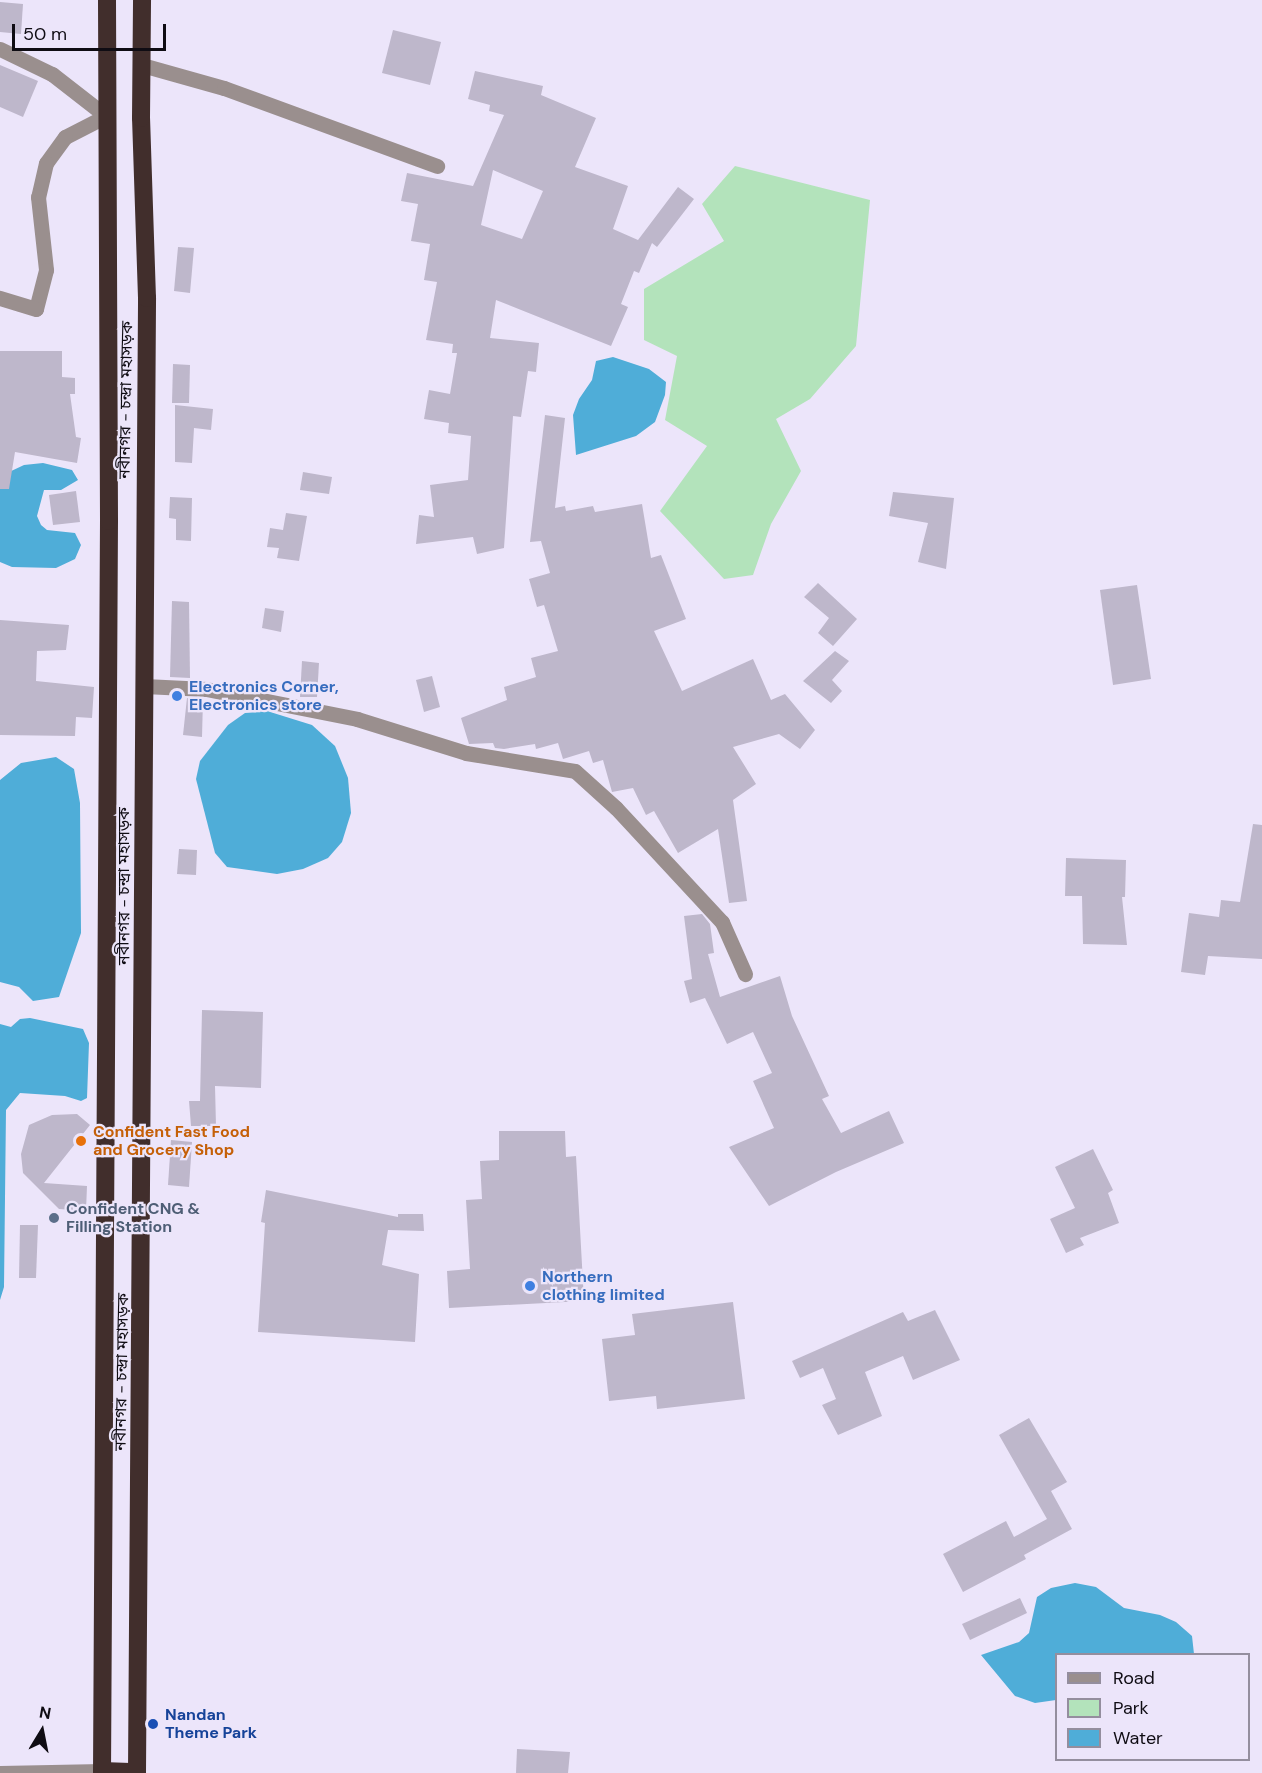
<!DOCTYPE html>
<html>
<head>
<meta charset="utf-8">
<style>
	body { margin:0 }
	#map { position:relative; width:1262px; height:1773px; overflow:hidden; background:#ece5fa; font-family:"DM Sans","Noto Sans Bengali",sans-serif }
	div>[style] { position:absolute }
	.green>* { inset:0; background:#b3e3bb }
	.water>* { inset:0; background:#4fadd8 }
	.building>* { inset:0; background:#beb7cb }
	.minor>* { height:15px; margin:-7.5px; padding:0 7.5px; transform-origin:7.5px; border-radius:7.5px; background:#9a8f8e }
	.highway>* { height:18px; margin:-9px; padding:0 9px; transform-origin:9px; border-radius:9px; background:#412e2c }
	.dots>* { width:16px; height:16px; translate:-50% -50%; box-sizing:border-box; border:3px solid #ece5fa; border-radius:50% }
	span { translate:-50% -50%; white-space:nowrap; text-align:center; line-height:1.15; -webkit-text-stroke:4.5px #ece5fa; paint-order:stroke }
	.street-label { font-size:16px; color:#0f0c13 }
	.shop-label { font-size:16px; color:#366cbe; font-weight:700 }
	.left { translate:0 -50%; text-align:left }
	.food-label { font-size:16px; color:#c56008; font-weight:700 }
	.service-label { font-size:16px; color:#4e5e75; font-weight:700 }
	.transit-label { font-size:16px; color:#164399; font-weight:700 }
	.legend { position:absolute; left:1055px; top:1653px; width:195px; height:108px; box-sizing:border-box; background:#ece5fa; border:2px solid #948e9e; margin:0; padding:8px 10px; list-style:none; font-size:18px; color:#0f0c13 }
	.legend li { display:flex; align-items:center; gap:12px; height:30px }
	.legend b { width:30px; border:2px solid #948e9e }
	.north { position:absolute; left:12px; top:1701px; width:60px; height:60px; -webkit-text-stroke:4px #ece5fa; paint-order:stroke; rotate:10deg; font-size:16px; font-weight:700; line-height:24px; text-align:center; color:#0f0c13 }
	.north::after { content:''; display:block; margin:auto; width:21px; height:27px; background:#0f0c13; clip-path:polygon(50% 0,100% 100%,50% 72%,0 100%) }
	.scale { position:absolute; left:12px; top:24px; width:154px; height:27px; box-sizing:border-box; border:3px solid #0f0c13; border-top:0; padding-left:8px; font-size:18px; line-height:21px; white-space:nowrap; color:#0f0c13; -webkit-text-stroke:4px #ece5fa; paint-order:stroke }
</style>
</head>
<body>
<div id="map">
	<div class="green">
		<div style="clip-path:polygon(735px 166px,870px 200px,856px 346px,810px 399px,776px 419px,801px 471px,771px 524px,753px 575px,724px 579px,660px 511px,707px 446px,665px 420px,677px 356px,644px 340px,644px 289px,724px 241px,702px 204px)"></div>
	</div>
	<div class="water">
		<div style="clip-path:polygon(613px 357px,649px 369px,666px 382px,665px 395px,655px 422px,636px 436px,576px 455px,573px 415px,579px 399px,592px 380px,596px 361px)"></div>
		<div style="clip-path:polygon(43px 463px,72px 470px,78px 480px,61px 490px,44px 490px,37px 516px,41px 525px,47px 530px,75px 533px,81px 545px,75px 559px,56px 568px,12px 567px,0 562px,0 469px,7px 473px,24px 465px)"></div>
		<div style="clip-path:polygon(267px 711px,312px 725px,335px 746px,348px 778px,351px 813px,342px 842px,328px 858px,303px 869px,277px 874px,227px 867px,215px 853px,196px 779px,200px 761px,228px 725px,245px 713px)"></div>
		<div style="clip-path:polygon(56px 757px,74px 769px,80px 803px,81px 933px,59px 997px,33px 1001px,19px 987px,0 982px,0 780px,21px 763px)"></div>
		<div style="clip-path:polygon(30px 1018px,83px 1029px,89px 1043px,87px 1098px,81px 1101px,65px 1096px,20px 1093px,6px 1110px,4px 1287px,0 1300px,0 1024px,11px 1027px,20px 1019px)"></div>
		<div style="clip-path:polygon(1075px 1583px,1096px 1587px,1124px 1608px,1160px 1615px,1176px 1622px,1192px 1636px,1194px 1654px,1056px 1654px,1056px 1700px,1035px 1703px,1015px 1696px,981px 1655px,1019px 1642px,1029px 1633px,1037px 1597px,1051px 1588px)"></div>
	</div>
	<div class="building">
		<div style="clip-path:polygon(0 2px,23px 4px,21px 34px,0 32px)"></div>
		<div style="clip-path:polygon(393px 30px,441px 42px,430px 85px,382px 73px)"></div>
		<div style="clip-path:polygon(0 65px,38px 81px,23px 117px,0 107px)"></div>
		<div style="clip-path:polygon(evenodd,475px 71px,543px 86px,541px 95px,596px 118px,575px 167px,628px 186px,613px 229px,638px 240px,678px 187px,694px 199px,657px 247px,652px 243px,639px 273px,634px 271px,621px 304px,628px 307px,611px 346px,496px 300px,490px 338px,539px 343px,536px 372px,528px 371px,521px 417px,513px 416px,504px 548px,477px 554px,473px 537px,416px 544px,419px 515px,434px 517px,430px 485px,468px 480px,471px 436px,448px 433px,449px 423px,424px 419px,429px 390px,450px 394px,457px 353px,452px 353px,453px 344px,426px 340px,437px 282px,424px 280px,430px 244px,411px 241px,418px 204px,401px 201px,407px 173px,473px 186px,504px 115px,489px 111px,490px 105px,468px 99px,475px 71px,493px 170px,543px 191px,522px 239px,481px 225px,493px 170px)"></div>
		<div style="clip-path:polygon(178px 247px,194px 248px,190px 293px,174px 291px)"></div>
		<div style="clip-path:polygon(0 351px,62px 351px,62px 377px,75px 378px,75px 394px,70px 394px,76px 437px,81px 438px,77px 463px,15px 452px,9px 489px,0 489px)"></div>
		<div style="clip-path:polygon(173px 364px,190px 365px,189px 403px,172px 403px)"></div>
		<div style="clip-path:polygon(175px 405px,213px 409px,211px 430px,194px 428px,192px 463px,175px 462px)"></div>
		<div style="clip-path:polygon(545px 415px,565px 418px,555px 508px,565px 506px,566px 511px,593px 506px,595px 512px,642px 504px,651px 558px,661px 555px,686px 619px,654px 631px,682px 691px,753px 659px,771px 700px,785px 694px,815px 730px,800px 749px,779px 734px,733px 747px,756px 784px,733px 800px,747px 901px,729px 903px,718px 829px,678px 853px,654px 811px,646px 815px,633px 788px,612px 792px,603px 760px,593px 763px,589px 751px,563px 759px,558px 743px,536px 749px,535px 744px,504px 749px,495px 748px,493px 743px,469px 744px,461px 718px,507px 700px,504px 687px,536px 677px,531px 658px,558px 651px,544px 605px,537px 607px,529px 579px,550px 573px,541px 541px,530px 542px)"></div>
		<div style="clip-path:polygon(303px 472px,332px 477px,329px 494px,300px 490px)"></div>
		<div style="clip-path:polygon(76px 491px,80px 522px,53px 525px,49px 495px)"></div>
		<div style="clip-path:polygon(893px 492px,954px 498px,946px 569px,918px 562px,928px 523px,889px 516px)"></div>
		<div style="clip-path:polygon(170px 497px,192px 498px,191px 541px,176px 540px,176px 519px,169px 518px)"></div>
		<div style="clip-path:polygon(286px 513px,307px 516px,299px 561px,277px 558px,279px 548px,267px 547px,270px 528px,283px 530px)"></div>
		<div style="clip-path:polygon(818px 583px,857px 619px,833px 646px,818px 633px,829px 618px,804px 597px)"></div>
		<div style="clip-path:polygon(1137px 585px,1151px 679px,1113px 685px,1100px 590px)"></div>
		<div style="clip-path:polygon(172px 601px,189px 602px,190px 678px,170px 677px)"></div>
		<div style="clip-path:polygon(265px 608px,284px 611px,281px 632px,262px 628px)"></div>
		<div style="clip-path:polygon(0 620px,69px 625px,66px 650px,37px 651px,36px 681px,94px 687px,92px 718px,76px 717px,75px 736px,0 735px)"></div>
		<div style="clip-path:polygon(835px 651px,849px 661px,832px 680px,842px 691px,831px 703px,803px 681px)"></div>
		<div style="clip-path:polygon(302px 661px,319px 663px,317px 697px,300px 697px)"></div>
		<div style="clip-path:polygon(432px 676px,440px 707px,424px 712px,416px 680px)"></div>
		<div style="clip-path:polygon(187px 698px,203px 699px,202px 737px,183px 735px)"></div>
		<div style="clip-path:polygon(1253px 824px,1262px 825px,1262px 959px,1208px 956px,1205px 975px,1181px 972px,1189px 913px,1219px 917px,1221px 900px,1240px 902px)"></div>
		<div style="clip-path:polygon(179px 849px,197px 850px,196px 875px,177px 874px)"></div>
		<div style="clip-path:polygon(1066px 858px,1126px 860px,1125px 897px,1122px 897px,1127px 945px,1083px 944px,1082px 896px,1065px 896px)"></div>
		<div style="clip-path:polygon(702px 914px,710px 924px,714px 953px,708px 954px,720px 997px,780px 976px,792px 1016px,829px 1096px,822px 1099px,841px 1133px,889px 1111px,904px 1143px,836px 1172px,769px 1206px,729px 1147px,774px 1128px,753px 1081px,772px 1073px,753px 1032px,727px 1044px,705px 998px,690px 1003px,684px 981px,692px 979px,684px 916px)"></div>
		<div style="clip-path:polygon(202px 1010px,263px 1012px,261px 1088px,215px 1086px,216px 1126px,191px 1126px,189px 1101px,200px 1101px)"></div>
		<div style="clip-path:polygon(77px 1114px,90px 1125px,44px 1183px,87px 1186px,86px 1211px,59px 1209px,23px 1173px,21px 1154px,29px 1125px,52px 1115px)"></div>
		<div style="clip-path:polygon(499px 1131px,565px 1131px,566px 1157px,576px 1156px,584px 1301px,449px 1308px,447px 1271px,470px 1269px,466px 1200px,482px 1199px,480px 1161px,499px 1160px)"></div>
		<div style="clip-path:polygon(171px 1140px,192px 1142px,189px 1187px,168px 1185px)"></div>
		<div style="clip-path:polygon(1093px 1149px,1113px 1190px,1108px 1193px,1119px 1223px,1080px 1238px,1084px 1245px,1066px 1253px,1050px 1219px,1075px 1208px,1055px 1167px)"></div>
		<div style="clip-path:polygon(266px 1190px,398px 1217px,398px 1214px,423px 1214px,424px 1231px,388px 1230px,382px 1265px,419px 1274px,415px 1342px,258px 1332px,265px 1223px,261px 1222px)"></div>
		<div style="clip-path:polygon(20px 1225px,38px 1225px,36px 1278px,19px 1278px)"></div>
		<div style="clip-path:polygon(733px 1302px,745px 1399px,657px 1409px,656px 1396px,609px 1401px,602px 1339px,635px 1335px,632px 1314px)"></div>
		<div style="clip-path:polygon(935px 1310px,960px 1360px,913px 1380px,903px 1356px,865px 1372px,882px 1416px,838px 1435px,822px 1405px,836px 1399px,823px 1368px,800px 1378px,792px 1361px,903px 1312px,908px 1321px)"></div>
		<div style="clip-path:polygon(1029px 1418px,1067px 1482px,1051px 1491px,1072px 1529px,1024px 1555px,1026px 1559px,963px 1592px,943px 1554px,1006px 1521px,1014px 1537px,1047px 1519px,999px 1435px)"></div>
		<div style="clip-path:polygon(1020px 1598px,1027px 1613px,970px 1640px,962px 1624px)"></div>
		<div style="clip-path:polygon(517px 1749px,570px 1752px,568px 1773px,516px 1773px)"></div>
	</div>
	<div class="minor">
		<div style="left:0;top:49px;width:58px;rotate:25.7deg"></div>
		<div style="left:52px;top:74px;width:68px;rotate:37.9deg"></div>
		<div style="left:106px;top:116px;width:46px;rotate:152.9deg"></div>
		<div style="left:65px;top:137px;width:32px;rotate:126deg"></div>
		<div style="left:46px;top:163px;width:35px;rotate:103deg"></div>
		<div style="left:38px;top:197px;width:73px;rotate:83.7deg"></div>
		<div style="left:46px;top:270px;width:40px;rotate:104.4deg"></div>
		<div style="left:36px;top:309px;width:38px;rotate:-163deg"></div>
		<div style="left:142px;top:65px;width:85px;rotate:15.7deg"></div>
		<div style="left:224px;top:88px;width:227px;rotate:20.1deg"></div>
		<div style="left:144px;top:686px;width:62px;rotate:2.8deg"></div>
		<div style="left:206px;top:689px;width:154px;rotate:11.2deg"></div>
		<div style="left:357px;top:719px;width:114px;rotate:17.3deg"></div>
		<div style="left:466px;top:753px;width:110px;rotate:9.4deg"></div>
		<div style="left:575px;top:771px;width:55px;rotate:42.1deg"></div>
		<div style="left:616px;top:808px;width:156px;rotate:47.1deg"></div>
		<div style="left:722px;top:922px;width:57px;rotate:66.1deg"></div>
		<div style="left:0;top:1773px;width:102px;rotate:-1.1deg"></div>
	</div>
	<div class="highway">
		<div style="left:102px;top:1771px;width:35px;rotate:2deg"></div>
		<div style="left:102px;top:1773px;width:1252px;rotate:-89.68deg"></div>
		<div style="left:109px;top:521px;width:521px;rotate:-90.22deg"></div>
		<div style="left:137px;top:1773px;width:1475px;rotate:-89.61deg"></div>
		<div style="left:147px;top:298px;width:180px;rotate:-91.9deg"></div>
		<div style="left:141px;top:118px;width:118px;rotate:-89.5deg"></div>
	</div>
	<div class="dots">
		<div style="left:177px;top:696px;background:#3f7fe0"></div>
		<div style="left:81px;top:1141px;background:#e8710a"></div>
		<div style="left:54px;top:1218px;background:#5c6f8a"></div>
		<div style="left:530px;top:1286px;background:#3f7fe0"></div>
		<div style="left:153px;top:1724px;background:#1a4fb4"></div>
	</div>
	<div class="street-label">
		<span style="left:126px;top:400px;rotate:-89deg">নবীনগর - চন্দ্রা মহাসড়ক</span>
		<span style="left:124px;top:886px;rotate:-90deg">নবীনগর - চন্দ্রা মহাসড়ক</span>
		<span style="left:122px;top:1372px;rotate:-89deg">নবীনগর - চন্দ্রা মহাসড়ক</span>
	</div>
	<div class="shop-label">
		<span class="left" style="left:189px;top:696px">Electronics Corner,<br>Electronics store</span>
		<span class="left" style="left:542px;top:1286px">Northern<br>clothing limited</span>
	</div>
	<div class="food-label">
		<span class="left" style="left:93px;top:1141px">Confident Fast Food<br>and Grocery Shop</span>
	</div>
	<div class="service-label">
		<span class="left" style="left:66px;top:1218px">Confident CNG &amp;<br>Filling Station</span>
	</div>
	<div class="transit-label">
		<span class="left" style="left:165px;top:1724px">Nandan<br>Theme Park</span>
	</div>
	<ul class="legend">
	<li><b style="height:8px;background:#9a8f8e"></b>Road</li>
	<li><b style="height:16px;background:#b3e3bb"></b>Park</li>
	<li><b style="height:16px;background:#4fadd8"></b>Water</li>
	</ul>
	<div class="north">N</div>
	<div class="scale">50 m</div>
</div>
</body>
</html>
